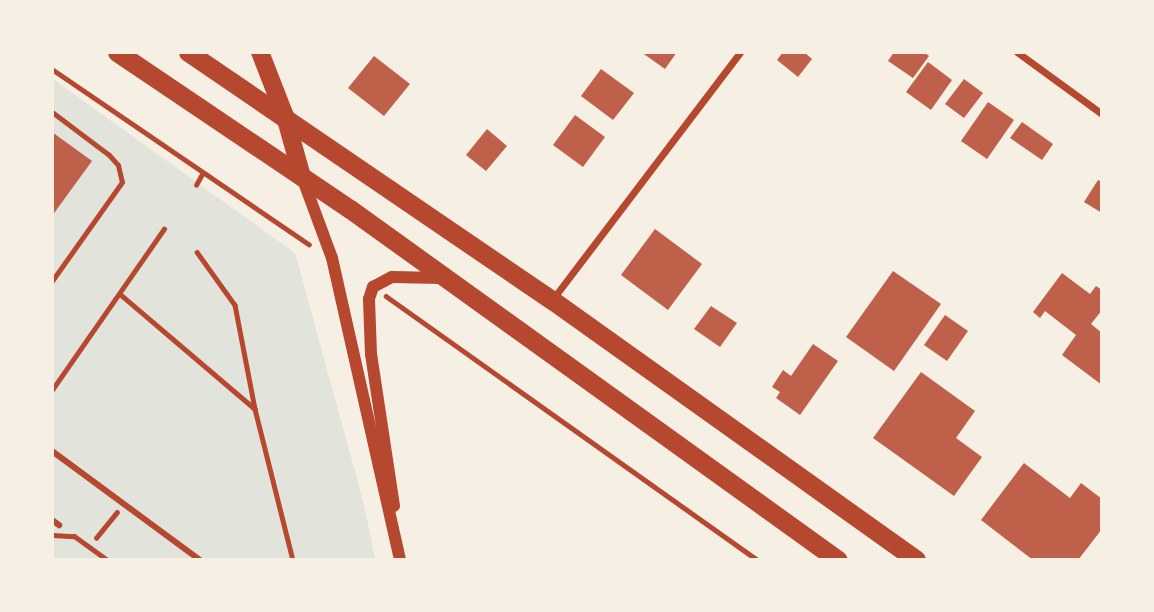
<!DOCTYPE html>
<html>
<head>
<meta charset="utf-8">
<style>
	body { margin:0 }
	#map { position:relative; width:1154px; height:612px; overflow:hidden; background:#f6efe4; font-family:Arial,sans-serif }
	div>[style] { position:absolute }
	.green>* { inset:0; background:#e2e4dc }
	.building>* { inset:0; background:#bf614a }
	.path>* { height:4.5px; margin:-2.25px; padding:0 2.25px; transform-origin:2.25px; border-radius:2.25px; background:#b5482f }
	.service>* { height:5px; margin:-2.5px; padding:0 2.5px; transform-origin:2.5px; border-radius:2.5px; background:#b5482f }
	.pedestrian>* { height:6px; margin:-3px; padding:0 3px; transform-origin:3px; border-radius:3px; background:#b5482f }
	.minor>* { height:7px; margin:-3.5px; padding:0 3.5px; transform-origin:3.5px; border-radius:3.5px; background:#b5482f }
	.tertiary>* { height:12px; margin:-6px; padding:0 6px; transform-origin:6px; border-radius:6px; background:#b5482f }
	.primary>* { height:18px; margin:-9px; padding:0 9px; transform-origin:9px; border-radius:9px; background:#b5482f }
	.trunk>* { height:19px; margin:-9.5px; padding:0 9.5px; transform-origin:9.5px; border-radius:9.5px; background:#b5482f }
	span { translate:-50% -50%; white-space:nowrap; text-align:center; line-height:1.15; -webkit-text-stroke:7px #f6efe4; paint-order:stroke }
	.frame { position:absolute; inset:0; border:54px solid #f6efe4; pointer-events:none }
</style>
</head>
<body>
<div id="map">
	<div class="green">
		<div style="clip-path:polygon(53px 79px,295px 253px,364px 504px,375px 559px,53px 559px)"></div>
	</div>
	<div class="building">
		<div style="clip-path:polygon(641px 52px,677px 52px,665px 69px)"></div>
		<div style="clip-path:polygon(783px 52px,804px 52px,812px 59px,798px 77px,777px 60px)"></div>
		<div style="clip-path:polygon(894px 52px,924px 52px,929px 56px,913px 78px,888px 61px)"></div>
		<div style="clip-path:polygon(374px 56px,410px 84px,384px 116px,348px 88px)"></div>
		<div style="clip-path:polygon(928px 62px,952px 80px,931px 110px,906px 92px)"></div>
		<div style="clip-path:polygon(601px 69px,634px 93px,613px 120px,581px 96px)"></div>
		<div style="clip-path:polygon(964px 79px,983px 93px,964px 118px,945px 104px)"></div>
		<div style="clip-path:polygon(988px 102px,1014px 120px,987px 159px,961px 141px)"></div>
		<div style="clip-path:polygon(575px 115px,605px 137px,583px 167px,553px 145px)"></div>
		<div style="clip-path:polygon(1022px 122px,1053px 144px,1042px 160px,1010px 138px)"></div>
		<div style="clip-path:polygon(487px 129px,507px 146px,486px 171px,466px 155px)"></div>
		<div style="clip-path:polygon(52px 132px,92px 161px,52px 216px)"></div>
		<div style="clip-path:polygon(1098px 180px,1102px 182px,1102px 213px,1084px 202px)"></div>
		<div style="clip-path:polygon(655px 229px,702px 264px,668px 310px,621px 275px)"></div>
		<div style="clip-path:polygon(893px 271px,941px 304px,894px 371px,846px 337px)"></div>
		<div style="clip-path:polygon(1062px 273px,1090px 294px,1096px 286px,1102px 290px,1102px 310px,1091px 324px,1102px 333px,1102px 385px,1062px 355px,1076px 335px,1045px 311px,1040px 318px,1033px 312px)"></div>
		<div style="clip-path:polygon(711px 306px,737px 323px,720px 347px,694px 329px)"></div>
		<div style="clip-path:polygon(945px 315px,968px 331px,947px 361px,924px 345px)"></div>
		<div style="clip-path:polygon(813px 344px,838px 361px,800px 415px,776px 398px,780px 392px,772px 387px,783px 370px,791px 376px)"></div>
		<div style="clip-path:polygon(921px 372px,975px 411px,956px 438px,982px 457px,954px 496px,873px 438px)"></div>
		<div style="clip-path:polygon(1024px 463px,1070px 498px,1081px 483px,1102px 499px,1102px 529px,1078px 560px,1033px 560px,981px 520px)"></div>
	</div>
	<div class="path">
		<div style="left:52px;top:69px;width:311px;rotate:34.3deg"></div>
		<div style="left:196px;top:185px;width:13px;rotate:-61deg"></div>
		<div style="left:197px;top:252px;width:65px;rotate:54.4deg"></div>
		<div style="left:235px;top:305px;width:106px;rotate:79.1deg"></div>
		<div style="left:255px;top:409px;width:156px;rotate:75.9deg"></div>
		<div style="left:120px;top:294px;width:177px;rotate:40.4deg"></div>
		<div style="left:386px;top:296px;width:456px;rotate:35.4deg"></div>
		<div style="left:52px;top:390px;width:196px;rotate:-55.2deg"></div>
		<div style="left:96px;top:538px;width:33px;rotate:-51deg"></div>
	</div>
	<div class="service">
		<div style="left:52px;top:112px;width:71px;rotate:37deg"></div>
		<div style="left:109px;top:155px;width:13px;rotate:48deg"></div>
		<div style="left:118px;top:165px;width:17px;rotate:77deg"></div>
		<div style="left:122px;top:182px;width:121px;rotate:125.3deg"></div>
		<div style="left:52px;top:535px;width:22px;rotate:3deg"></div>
		<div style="left:74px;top:536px;width:41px;rotate:36deg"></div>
	</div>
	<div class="pedestrian">
		<div style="left:52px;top:451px;width:184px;rotate:36.4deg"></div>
		<div style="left:52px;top:520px;width:9px;rotate:36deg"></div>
	</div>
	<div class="minor">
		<div style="left:1017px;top:52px;width:105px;rotate:36.1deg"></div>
		<div style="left:552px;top:300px;width:311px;rotate:-52.8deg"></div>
	</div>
	<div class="tertiary">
		<div style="left:302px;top:177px;width:86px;rotate:69.7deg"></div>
		<div style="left:332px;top:258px;width:310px;rotate:77.3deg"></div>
		<div style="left:394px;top:506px;width:154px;rotate:-98.6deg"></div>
		<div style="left:371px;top:354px;width:55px;rotate:-92.1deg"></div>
		<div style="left:369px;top:299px;width:13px;rotate:-72deg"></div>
		<div style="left:373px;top:287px;width:21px;rotate:-28deg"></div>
		<div style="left:392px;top:277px;width:49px;rotate:1.2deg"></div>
	</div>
	<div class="primary">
		<div style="left:260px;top:52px;width:69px;rotate:68.7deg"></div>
		<div style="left:285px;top:116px;width:63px;rotate:74.4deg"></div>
	</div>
	<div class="trunk">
		<div style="left:117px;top:52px;width:281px;rotate:34deg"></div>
		<div style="left:350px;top:209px;width:601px;rotate:35.73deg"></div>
		<div style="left:188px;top:52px;width:440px;rotate:34.3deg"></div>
		<div style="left:552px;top:300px;width:447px;rotate:35.5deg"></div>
	</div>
	<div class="frame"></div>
</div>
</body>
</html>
